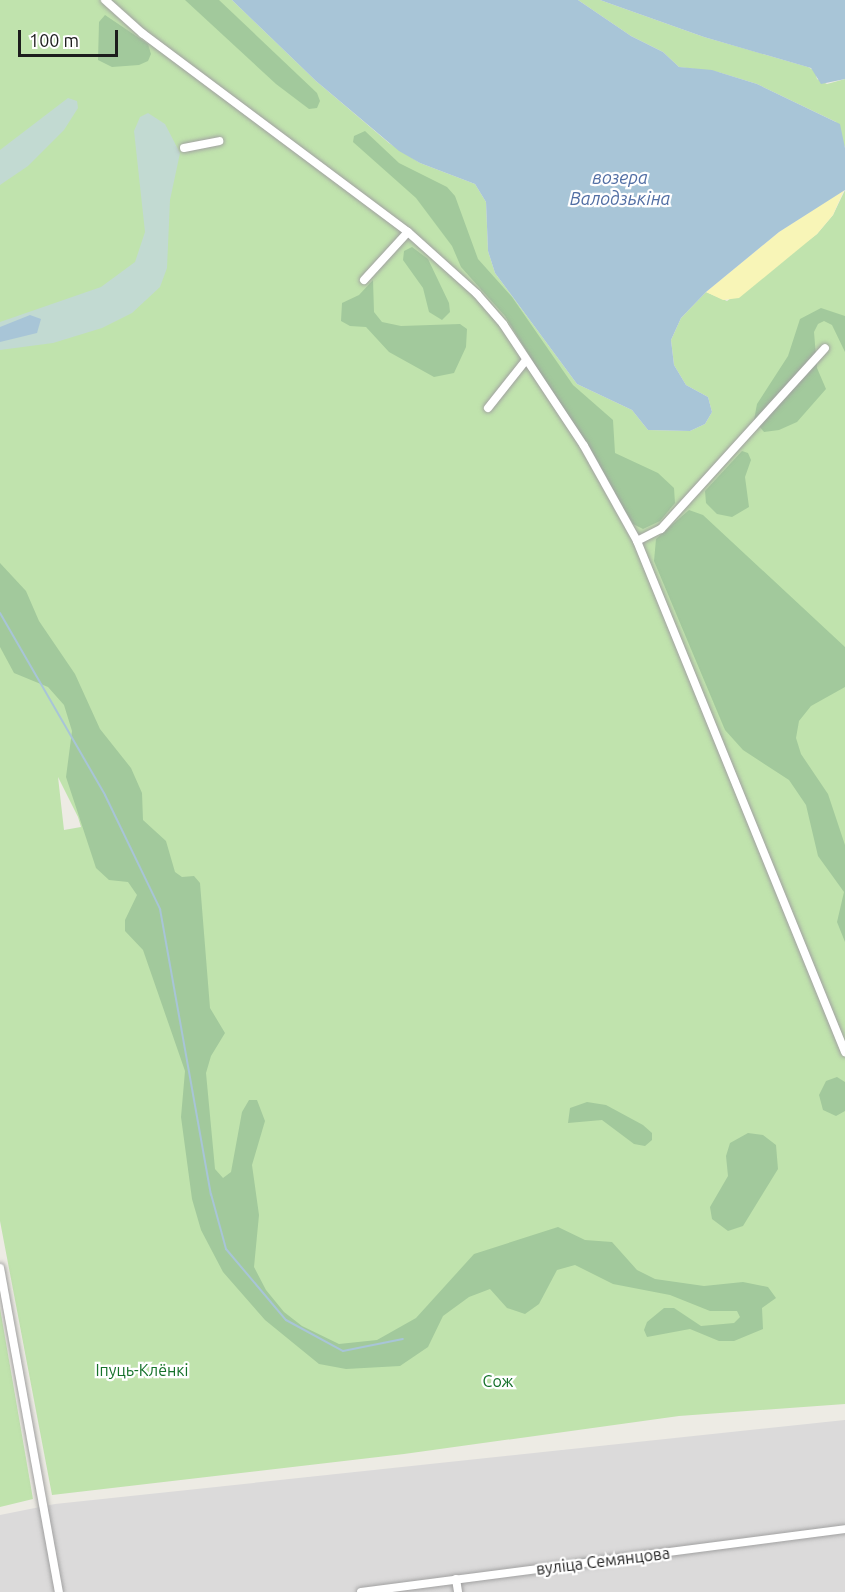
<!DOCTYPE html>
<html>
<head>
<meta charset="utf-8">
<style>
	body { margin:0 }
	#map { position:relative; width:845px; height:1592px; overflow:hidden; background:#edebe4; font-family:Ubuntu,sans-serif }
	div>[style] { position:absolute }
	.residential>* { inset:0; background:#dbdada }
	.grass>* { inset:0; background:#c0e3ad }
	.forest>* { inset:0; background:#a2c99c }
	.wetland>* { inset:0; background:#c2dad2 }
	.sand>* { inset:0; background:#f8f5b7 }
	.water>* { inset:0; background:#a8c5d7 }
	.stream>* { height:2px; margin:-1px; padding:0 1px; transform-origin:1px; border-radius:1px; background:#a8c5d7 }
	.roads { filter:drop-shadow(0 0 2px #a1a1a1) drop-shadow(0 0 2px #a1a1a1) }
	.street>* { height:8px; margin:-4px; padding:0 4px; transform-origin:4px; border-radius:4px; background:#fff }
	span { translate:-50% -50%; white-space:nowrap; text-align:center; line-height:1.15; -webkit-text-stroke:4.5px #fff; paint-order:stroke }
	.park-label { font-size:16px; color:#15712a }
	.street-label { font-size:16px; color:#1d1d1d }
	.water-label { font-size:18px; color:#526fa4; font-style:italic }
	.scale { position:absolute; left:18px; top:30px; width:100px; height:27px; box-sizing:border-box; border:3px solid #1d1d1d; border-top:0; padding-left:8px; font-size:18px; line-height:21px; white-space:nowrap; color:#1d1d1d; -webkit-text-stroke:4px #fff; paint-order:stroke }
</style>
</head>
<body>
<div id="map">
	<div class="residential">
		<div style="clip-path:polygon(845px 1420px,845px 1592px,0 1592px,0 1515px,55px 1504px)"></div>
	</div>
	<div class="grass">
		<div style="clip-path:polygon(evenodd,0 0,232px 0,316px 81px,389px 143px,420px 163px,475px 184px,486px 202px,488px 251px,495px 273px,577px 384px,632px 410px,648px 430px,690px 431px,705px 424px,712px 412px,708px 397px,686px 385px,674px 365px,671px 340px,681px 318px,706px 292px,727px 301px,817px 234px,833px 215px,845px 190px,845px 1404px,679px 1416px,404px 1454px,52px 1495px,0 1221px,0 0,58px 777px,78px 817px,81px 827px,64px 830px,58px 777px)"></div>
		<div style="clip-path:polygon(578px 0,600px 0,704px 37px,808px 67px,815px 71px,817px 79px,827px 84px,845px 79px,845px 148px,836px 122px,757px 84px,718px 72px,679px 67px,663px 52px,631px 36px)"></div>
		<div style="clip-path:polygon(0 1308px,33px 1499px,0 1507px)"></div>
	</div>
	<div class="forest">
		<div style="clip-path:polygon(185px 0,219px 0,317px 93px,320px 101px,317px 108px,309px 109px,276px 84px)"></div>
		<div style="clip-path:polygon(105px 15px,148px 44px,151px 54px,148px 61px,139px 65px,112px 67px,98px 60px,99px 22px)"></div>
		<div style="clip-path:polygon(365px 131px,399px 163px,447px 187px,455px 196px,478px 259px,512px 297px,573px 385px,613px 420px,615px 453px,658px 473px,674px 488px,675px 503px,660px 521px,643px 529px,633px 524px,505px 316px,461px 267px,452px 246px,416px 198px,353px 142px,354px 136px)"></div>
		<div style="clip-path:polygon(412px 247px,428px 259px,449px 303px,450px 312px,442px 320px,429px 312px,423px 288px,403px 260px,404px 251px)"></div>
		<div style="clip-path:polygon(373px 280px,374px 312px,382px 322px,401px 326px,460px 324px,467px 329px,466px 347px,454px 373px,434px 377px,389px 352px,366px 327px,350px 326px,341px 321px,342px 303px,359px 295px)"></div>
		<div style="clip-path:polygon(821px 308px,845px 316px,845px 352px,832px 325px,824px 321px,818px 324px,814px 332px,817px 368px,826px 389px,797px 422px,779px 430px,764px 432px,754px 420px,757px 404px,788px 356px,800px 319px)"></div>
		<div style="clip-path:polygon(742px 451px,748px 453px,751px 460px,745px 477px,749px 507px,732px 517px,717px 514px,706px 503px,705px 491px)"></div>
		<div style="clip-path:polygon(689px 510px,703px 515px,845px 647px,845px 687px,811px 706px,799px 721px,796px 738px,801px 754px,828px 794px,845px 845px,845px 942px,837px 922px,844px 892px,818px 856px,806px 805px,789px 780px,743px 750px,725px 730px,654px 561px,656px 539px)"></div>
		<div style="clip-path:polygon(0 563px,26px 591px,39px 621px,75px 674px,100px 729px,131px 768px,142px 793px,143px 820px,166px 841px,175px 872px,182px 877px,194px 876px,200px 883px,210px 1008px,225px 1033px,211px 1056px,206px 1073px,215px 1169px,223px 1178px,231px 1172px,242px 1112px,249px 1100px,257px 1100px,265px 1121px,252px 1165px,259px 1215px,254px 1267px,266px 1290px,284px 1312px,302px 1326px,339px 1344px,377px 1340px,416px 1318px,474px 1254px,558px 1227px,585px 1240px,612px 1242px,637px 1270px,655px 1279px,704px 1286px,743px 1282px,768px 1287px,776px 1298px,762px 1308px,763px 1329px,734px 1341px,719px 1341px,690px 1329px,647px 1337px,644px 1330px,647px 1322px,664px 1308px,674px 1308px,701px 1326px,734px 1323px,740px 1317px,737px 1311px,710px 1311px,670px 1295px,613px 1284px,575px 1265px,557px 1270px,539px 1304px,525px 1314px,507px 1308px,490px 1289px,469px 1297px,443px 1316px,428px 1347px,400px 1366px,346px 1369px,319px 1364px,265px 1320px,223px 1272px,201px 1230px,192px 1199px,181px 1117px,185px 1071px,143px 950px,125px 931px,125px 920px,137px 895px,128px 882px,109px 880px,96px 868px,66px 777px,72px 731px,64px 705px,48px 687px,14px 673px,0 647px)"></div>
		<div style="clip-path:polygon(837px 1077px,845px 1082px,845px 1111px,836px 1116px,823px 1110px,819px 1095px,826px 1081px)"></div>
		<div style="clip-path:polygon(587px 1102px,606px 1105px,643px 1125px,652px 1133px,652px 1140px,645px 1146px,634px 1144px,602px 1120px,568px 1123px,570px 1108px)"></div>
		<div style="clip-path:polygon(748px 1133px,763px 1135px,776px 1145px,778px 1169px,743px 1226px,728px 1231px,712px 1219px,710px 1207px,728px 1176px,726px 1156px,730px 1143px)"></div>
	</div>
	<div class="wetland">
		<div style="clip-path:polygon(68px 98px,77px 101px,78px 108px,64px 130px,28px 166px,0 185px,0 150px)"></div>
		<div style="clip-path:polygon(148px 113px,165px 124px,180px 153px,170px 200px,167px 268px,160px 287px,132px 313px,102px 328px,53px 343px,0 350px,0 322px,101px 287px,135px 262px,145px 232px,134px 131px,140px 117px)"></div>
	</div>
	<div class="sand">
		<div style="clip-path:polygon(844px 190px,833px 215px,817px 234px,739px 298px,723px 300px,706px 292px,779px 232px)"></div>
	</div>
	<div class="water">
		<div style="clip-path:polygon(232px 0,578px 0,631px 36px,663px 52px,679px 67px,712px 70px,757px 84px,840px 124px,845px 148px,845px 190px,779px 232px,706px 292px,681px 318px,671px 340px,674px 365px,686px 385px,708px 397px,712px 412px,705px 424px,690px 431px,648px 430px,632px 410px,577px 384px,495px 273px,488px 251px,486px 202px,475px 184px,420px 163px,399px 151px,316px 81px)"></div>
		<div style="clip-path:polygon(600px 0,845px 0,845px 79px,821px 84px,811px 68px,704px 37px)"></div>
		<div style="clip-path:polygon(30px 315px,41px 319px,37px 333px,0 342px,0 327px)"></div>
	</div>
	<div class="stream">
		<div style="left:0;top:613px;width:210px;rotate:60deg"></div>
		<div style="left:105px;top:795px;width:127px;rotate:64.2deg"></div>
		<div style="left:160px;top:909px;width:290px;rotate:79.9deg"></div>
		<div style="left:211px;top:1194px;width:57px;rotate:74.7deg"></div>
		<div style="left:226px;top:1249px;width:93px;rotate:49.8deg"></div>
		<div style="left:286px;top:1320px;width:65px;rotate:28.5deg"></div>
		<div style="left:343px;top:1351px;width:61px;rotate:-11.3deg"></div>
	</div>
	<div class="roads">
		<div class="street">
			<div style="left:105px;top:0;width:50px;rotate:41.7deg"></div>
			<div style="left:142px;top:33px;width:332px;rotate:36.8deg"></div>
			<div style="left:408px;top:232px;width:93px;rotate:41.9deg"></div>
			<div style="left:477px;top:294px;width:40px;rotate:49deg"></div>
			<div style="left:503px;top:324px;width:146px;rotate:56.4deg"></div>
			<div style="left:584px;top:446px;width:109px;rotate:60.8deg"></div>
			<div style="left:637px;top:541px;width:552px;rotate:67.85deg"></div>
			<div style="left:184px;top:148px;width:36px;rotate:-11deg"></div>
			<div style="left:364px;top:280px;width:65px;rotate:-47.5deg"></div>
			<div style="left:488px;top:408px;width:61px;rotate:-51.6deg"></div>
			<div style="left:637px;top:541px;width:27px;rotate:-27deg"></div>
			<div style="left:661px;top:529px;width:244px;rotate:-47.8deg"></div>
			<div style="left:0;top:1268px;width:329px;rotate:79.7deg"></div>
			<div style="left:456px;top:1579px;width:13px;rotate:81deg"></div>
			<div style="left:361px;top:1592px;width:488px;rotate:-7.4deg"></div>
		</div>
	</div>
	<div class="park-label">
		<span style="left:142px;top:1370px">Іпуць-Клёнкі</span>
		<span style="left:498px;top:1381px">Сож</span>
	</div>
	<div class="street-label">
		<span style="left:603px;top:1561px;rotate:-7deg">вуліца Семянцова</span>
	</div>
	<div class="water-label">
		<span style="left:620px;top:188px">возера<br>Валодзькіна</span>
	</div>
	<div class="scale">100 m</div>
</div>
</body>
</html>
